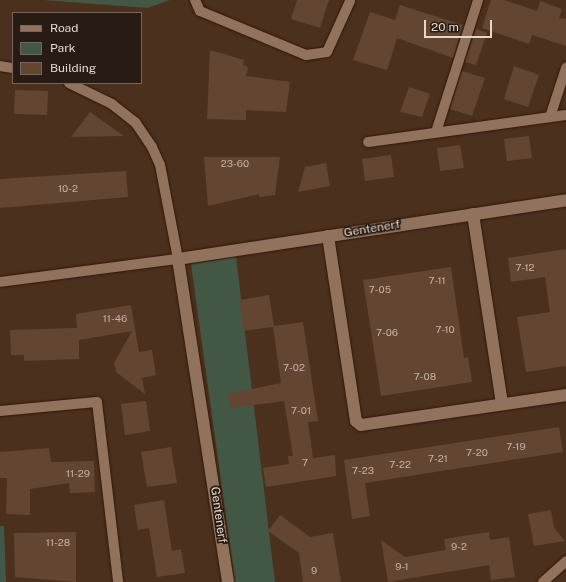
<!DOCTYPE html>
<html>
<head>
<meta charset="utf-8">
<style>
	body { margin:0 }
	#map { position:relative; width:566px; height:582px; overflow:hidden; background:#4b301d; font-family:"Public Sans",sans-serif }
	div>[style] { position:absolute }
	.green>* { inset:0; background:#435745 }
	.building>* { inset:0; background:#634632 }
	.roads { filter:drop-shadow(0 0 1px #301705) drop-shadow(0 0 1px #301705) }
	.service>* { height:10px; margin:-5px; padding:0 5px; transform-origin:5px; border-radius:5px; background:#90725d }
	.minor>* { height:12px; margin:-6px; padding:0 6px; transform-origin:6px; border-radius:6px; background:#90725d }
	span { translate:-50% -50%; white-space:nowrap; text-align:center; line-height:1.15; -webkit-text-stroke:3.5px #281b13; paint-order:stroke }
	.number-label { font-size:10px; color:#c7b2a5 }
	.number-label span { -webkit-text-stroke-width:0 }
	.street-label { font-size:12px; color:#e8d6cb }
	.legend { position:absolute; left:12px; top:12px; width:130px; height:72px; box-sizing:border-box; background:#281b13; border:1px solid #75665d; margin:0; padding:5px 7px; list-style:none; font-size:12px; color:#e8d6cb }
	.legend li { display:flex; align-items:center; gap:8px; height:20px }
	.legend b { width:20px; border:1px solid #75665d }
	.scale { position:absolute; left:424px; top:20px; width:68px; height:18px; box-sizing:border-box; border:2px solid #e8d6cb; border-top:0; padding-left:5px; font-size:12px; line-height:14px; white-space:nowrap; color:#e8d6cb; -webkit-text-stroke:3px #281b13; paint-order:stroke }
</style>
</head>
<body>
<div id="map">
	<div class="green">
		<div style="clip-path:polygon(43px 0,170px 0,148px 8px)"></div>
		<div style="clip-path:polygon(236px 257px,275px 582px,235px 582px,191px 264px)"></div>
		<div style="clip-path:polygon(0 526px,4px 526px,6px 582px,0 582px)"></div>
	</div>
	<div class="building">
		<div style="clip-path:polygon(297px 0,329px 0,320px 28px,291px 19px)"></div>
		<div style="clip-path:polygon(491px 0,504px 0,537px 11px,540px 1px,562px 9px,559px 18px,566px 19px,566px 46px,532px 35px,529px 44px,482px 28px)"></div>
		<div style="clip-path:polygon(400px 5px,463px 25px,453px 58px,397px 38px,387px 70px,353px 60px,370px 12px,395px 20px)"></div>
		<div style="clip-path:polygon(476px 29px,487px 33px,476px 65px,465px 62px)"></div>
		<div style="clip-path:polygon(210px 50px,244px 60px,243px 65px,248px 67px,246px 76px,290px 82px,286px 112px,246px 110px,246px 120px,207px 119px)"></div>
		<div style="clip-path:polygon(514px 66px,539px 75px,528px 107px,504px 99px)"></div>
		<div style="clip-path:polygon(462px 71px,485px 78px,472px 116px,450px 109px)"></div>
		<div style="clip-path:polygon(409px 87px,430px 94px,422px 117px,400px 112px)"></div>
		<div style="clip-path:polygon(15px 90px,48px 91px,47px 115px,14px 114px)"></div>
		<div style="clip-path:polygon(90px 112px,124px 136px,71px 137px)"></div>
		<div style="clip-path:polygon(529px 136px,532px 158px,507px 161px,504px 139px)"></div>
		<div style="clip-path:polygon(460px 145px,464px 168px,440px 171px,437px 148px)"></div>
		<div style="clip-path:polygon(391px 155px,394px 177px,365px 181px,362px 159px)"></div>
		<div style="clip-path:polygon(204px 157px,280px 157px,275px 195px,259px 197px,259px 194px,208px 206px)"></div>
		<div style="clip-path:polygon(326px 163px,330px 186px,298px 192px,305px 167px)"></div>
		<div style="clip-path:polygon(126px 171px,128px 197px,0 208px,0 179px)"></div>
		<div style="clip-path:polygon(566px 249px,566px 366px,526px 372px,517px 317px,550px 312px,545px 277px,511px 282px,508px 258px)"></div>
		<div style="clip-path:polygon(451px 267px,464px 358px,468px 357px,472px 382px,381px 396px,363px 280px)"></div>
		<div style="clip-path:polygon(269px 295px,274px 326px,303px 322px,318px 421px,308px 422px,313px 458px,335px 455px,336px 476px,266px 487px,263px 468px,289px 464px,288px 456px,293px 456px,284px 401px,230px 408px,228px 394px,281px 383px,273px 327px,244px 331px,239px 300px)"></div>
		<div style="clip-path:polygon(131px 305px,139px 352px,152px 350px,156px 375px,142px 378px,145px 394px,116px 372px,114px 363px,132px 331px,79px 340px,79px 359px,24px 361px,24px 355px,11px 355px,10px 330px,77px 328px,76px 314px)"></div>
		<div style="clip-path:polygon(146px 401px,150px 431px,125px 435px,121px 404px)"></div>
		<div style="clip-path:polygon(559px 427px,563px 452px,365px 483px,370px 516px,352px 519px,344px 460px)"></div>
		<div style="clip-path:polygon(171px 447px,177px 483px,147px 487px,141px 452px)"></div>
		<div style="clip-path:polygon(49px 448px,51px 462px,94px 461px,95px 492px,70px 493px,69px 483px,30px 489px,30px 515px,6px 514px,7px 478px,0 478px,0 452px)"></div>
		<div style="clip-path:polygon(164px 500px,172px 551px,181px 549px,185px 573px,157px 577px,149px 528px,138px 530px,134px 505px)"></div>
		<div style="clip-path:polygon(551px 510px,554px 528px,565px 541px,534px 546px,528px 514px)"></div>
		<div style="clip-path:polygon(280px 515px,310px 537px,333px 533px,341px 582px,303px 582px,299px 553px,268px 531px)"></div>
		<div style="clip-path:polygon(76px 532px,76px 582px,15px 577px,14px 533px)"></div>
		<div style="clip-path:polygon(489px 532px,490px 540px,509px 537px,515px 577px,491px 580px,489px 565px,388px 582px,381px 540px,405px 557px,446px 550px,444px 539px)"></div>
	</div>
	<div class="roads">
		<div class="service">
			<div style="left:195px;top:0;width:12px;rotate:66deg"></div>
			<div style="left:200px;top:11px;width:115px;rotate:22.5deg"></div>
			<div style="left:306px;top:55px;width:21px;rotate:-8deg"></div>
			<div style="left:327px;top:52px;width:56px;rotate:-65.7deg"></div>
			<div style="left:0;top:66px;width:13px;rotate:9deg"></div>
			<div style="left:550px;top:117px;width:52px;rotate:-71.9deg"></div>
			<div style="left:436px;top:132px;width:139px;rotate:-72.3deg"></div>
			<div style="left:368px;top:142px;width:200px;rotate:-7.8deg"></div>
			<div style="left:0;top:282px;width:179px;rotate:-7.4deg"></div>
			<div style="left:178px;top:259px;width:96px;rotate:-100.8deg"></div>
			<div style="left:160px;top:165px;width:20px;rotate:-114deg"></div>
			<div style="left:152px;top:147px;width:29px;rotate:-124deg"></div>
			<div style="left:136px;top:123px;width:31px;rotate:-142deg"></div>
			<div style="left:112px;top:104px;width:48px;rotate:-154deg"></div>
			<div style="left:0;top:411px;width:97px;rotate:-5.3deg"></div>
			<div style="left:97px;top:402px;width:181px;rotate:83.3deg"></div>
			<div style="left:543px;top:582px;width:31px;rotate:-42deg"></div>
		</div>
		<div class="minor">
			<div style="left:473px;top:214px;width:192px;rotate:81.3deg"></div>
			<div style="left:328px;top:236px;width:187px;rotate:81.4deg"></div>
			<div style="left:356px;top:421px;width:6px;rotate:39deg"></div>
			<div style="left:361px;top:425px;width:207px;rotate:-8.3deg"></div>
			<div style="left:228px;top:582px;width:327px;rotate:-98.8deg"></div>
			<div style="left:178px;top:259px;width:392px;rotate:-8.6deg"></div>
		</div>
	</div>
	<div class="number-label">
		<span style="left:235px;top:164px">23-60</span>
		<span style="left:68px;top:189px">10-2</span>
		<span style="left:525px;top:268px">7-12</span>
		<span style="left:437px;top:281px">7-11</span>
		<span style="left:380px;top:290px">7-05</span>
		<span style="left:115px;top:319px">11-46</span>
		<span style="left:445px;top:330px">7-10</span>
		<span style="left:387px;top:333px">7-06</span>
		<span style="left:294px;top:368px">7-02</span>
		<span style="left:425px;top:377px">7-08</span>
		<span style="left:301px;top:411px">7-01</span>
		<span style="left:516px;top:447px">7-19</span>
		<span style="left:477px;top:453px">7-20</span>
		<span style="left:438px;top:459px">7-21</span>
		<span style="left:305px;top:463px">7</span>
		<span style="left:400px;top:465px">7-22</span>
		<span style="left:363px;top:471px">7-23</span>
		<span style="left:78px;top:474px">11-29</span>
		<span style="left:58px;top:543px">11-28</span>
		<span style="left:459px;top:547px">9-2</span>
		<span style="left:402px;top:567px">9-1</span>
		<span style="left:314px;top:571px">9</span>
	</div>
	<div class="street-label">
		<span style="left:372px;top:229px;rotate:-9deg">Gentenerf</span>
		<span style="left:218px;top:515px;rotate:82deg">Gentenerf</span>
	</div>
	<ul class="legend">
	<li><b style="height:5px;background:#90725d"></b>Road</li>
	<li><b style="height:11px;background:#435745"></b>Park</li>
	<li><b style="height:11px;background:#634632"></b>Building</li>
	</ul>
	<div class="scale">20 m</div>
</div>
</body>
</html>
